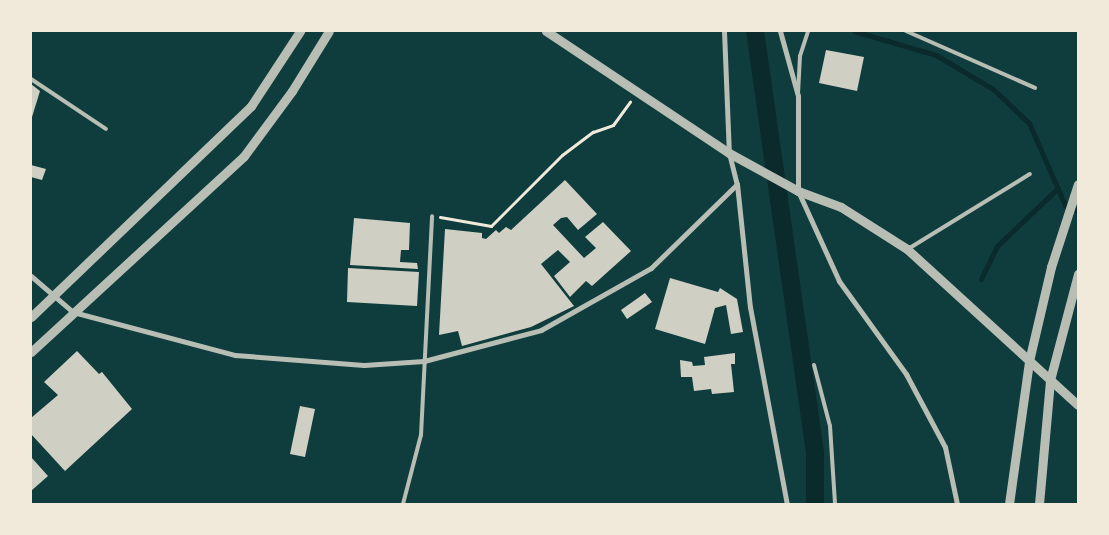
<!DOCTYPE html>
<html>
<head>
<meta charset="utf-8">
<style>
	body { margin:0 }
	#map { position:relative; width:1109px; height:535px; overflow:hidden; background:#0f3d3e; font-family:"Crimson Pro",serif }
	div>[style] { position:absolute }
	.stream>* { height:5px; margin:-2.5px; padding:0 2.5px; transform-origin:2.5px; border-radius:2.5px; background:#0a2a2b }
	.canal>* { height:18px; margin:-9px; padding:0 9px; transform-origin:9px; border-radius:9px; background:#0a2a2b }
	.building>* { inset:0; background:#cfcfc3 }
	.path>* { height:3px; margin:-1.5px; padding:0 1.5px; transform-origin:1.5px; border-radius:1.5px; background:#f1e9da }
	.service>* { height:4px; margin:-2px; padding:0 2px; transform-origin:2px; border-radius:2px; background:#b8beb3 }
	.minor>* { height:5px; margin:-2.5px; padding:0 2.5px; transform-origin:2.5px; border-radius:2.5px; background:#b8beb3 }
	.tertiary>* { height:9px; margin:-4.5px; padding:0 4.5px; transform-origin:4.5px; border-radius:4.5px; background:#b8beb3 }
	span { translate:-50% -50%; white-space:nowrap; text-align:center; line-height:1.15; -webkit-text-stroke:4px #f1e9da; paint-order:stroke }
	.frame { position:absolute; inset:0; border:32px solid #f1e9da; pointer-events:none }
</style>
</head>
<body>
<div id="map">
	<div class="stream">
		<div style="left:854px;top:31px;width:85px;rotate:16.3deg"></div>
		<div style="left:936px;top:55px;width:66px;rotate:30.8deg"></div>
		<div style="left:993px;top:89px;width:50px;rotate:43.4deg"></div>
		<div style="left:1029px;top:123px;width:90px;rotate:66.3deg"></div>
		<div style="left:1065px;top:205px;width:14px;rotate:25deg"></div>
		<div style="left:981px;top:279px;width:37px;rotate:-64deg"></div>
		<div style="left:997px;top:246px;width:84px;rotate:-43.6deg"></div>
	</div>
	<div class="canal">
		<div style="left:755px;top:31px;width:428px;rotate:81.9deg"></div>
		<div style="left:815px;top:455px;width:49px;rotate:90deg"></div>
	</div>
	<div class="building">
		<div style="clip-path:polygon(826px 50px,864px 57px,857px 91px,819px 83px)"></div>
		<div style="clip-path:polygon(31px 84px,40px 91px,32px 117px,31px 117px)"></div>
		<div style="clip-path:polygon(31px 165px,46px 169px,42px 180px,31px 177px)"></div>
		<div style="clip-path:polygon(565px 180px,597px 214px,578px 230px,567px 217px,561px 218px,553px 225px,584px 258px,596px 248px,585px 237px,603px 222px,631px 251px,592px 286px,586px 281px,570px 297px,554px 276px,570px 262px,558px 250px,541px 264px,574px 306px,531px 327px,462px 346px,458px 331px,439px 335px,445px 229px,482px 233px,482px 238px,486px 239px,496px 230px,499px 233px,506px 227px,511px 230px)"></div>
		<div style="clip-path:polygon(354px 218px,410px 223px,409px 250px,401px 250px,400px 262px,417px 263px,418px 269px,350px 265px)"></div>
		<div style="clip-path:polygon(348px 268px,419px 272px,417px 306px,347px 302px)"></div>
		<div style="clip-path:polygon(670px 278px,718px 292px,720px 288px,737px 299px,743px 332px,731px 334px,726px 305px,715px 308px,705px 344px,655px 329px)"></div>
		<div style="clip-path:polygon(645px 293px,652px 302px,627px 319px,621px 310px)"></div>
		<div style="clip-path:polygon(77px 351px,99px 374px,102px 372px,132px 409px,65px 471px,31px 434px,31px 418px,58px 395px,44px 382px)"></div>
		<div style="clip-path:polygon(735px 353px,735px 364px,731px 364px,734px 392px,712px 394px,711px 389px,694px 391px,692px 377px,681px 377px,680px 360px,692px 362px,693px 366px,705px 365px,704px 357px)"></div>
		<div style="clip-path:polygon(300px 406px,315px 409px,305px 457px,290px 454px)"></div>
		<div style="clip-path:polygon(31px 457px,48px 476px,31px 491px)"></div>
	</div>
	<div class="path">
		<div style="left:440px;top:217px;width:52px;rotate:10deg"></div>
		<div style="left:491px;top:226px;width:100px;rotate:-45deg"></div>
		<div style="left:562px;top:155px;width:39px;rotate:-37deg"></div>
		<div style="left:593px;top:132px;width:21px;rotate:-19deg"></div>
		<div style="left:613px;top:125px;width:29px;rotate:-54deg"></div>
	</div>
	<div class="service">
		<div style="left:906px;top:31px;width:141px;rotate:23.8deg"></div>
		<div style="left:31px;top:79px;width:90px;rotate:33.7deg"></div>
		<div style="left:798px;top:94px;width:38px;rotate:-87deg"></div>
		<div style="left:800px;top:56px;width:26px;rotate:-72deg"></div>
		<div style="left:908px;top:249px;width:143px;rotate:-31.6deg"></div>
		<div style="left:814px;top:365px;width:63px;rotate:75.3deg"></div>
		<div style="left:830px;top:426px;width:78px;rotate:86.3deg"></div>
		<div style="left:403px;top:504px;width:71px;rotate:-75.4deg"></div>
		<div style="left:421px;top:435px;width:219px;rotate:-87.1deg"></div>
	</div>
	<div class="minor">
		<div style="left:724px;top:31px;width:122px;rotate:87.7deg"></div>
		<div style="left:729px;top:153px;width:32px;rotate:76deg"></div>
		<div style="left:737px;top:184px;width:124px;rotate:84deg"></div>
		<div style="left:750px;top:307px;width:200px;rotate:79.4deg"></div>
		<div style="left:780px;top:31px;width:67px;rotate:74.5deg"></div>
		<div style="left:798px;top:96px;width:95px;rotate:90deg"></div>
		<div style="left:798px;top:191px;width:99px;rotate:65.5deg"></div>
		<div style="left:839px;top:281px;width:115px;rotate:54.2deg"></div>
		<div style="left:906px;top:374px;width:83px;rotate:61.9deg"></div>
		<div style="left:945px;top:447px;width:58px;rotate:78.1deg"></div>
		<div style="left:31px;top:276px;width:55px;rotate:40.6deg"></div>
		<div style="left:73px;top:312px;width:168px;rotate:14.9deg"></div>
		<div style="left:235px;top:355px;width:129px;rotate:4.4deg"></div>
		<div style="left:364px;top:365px;width:60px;rotate:-3.8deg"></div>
		<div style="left:424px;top:361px;width:121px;rotate:-14.8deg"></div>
		<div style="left:541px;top:330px;width:126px;rotate:-29.4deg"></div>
		<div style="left:651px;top:268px;width:120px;rotate:-44.3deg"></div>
	</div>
	<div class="tertiary">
		<div style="left:546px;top:31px;width:220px;rotate:33.7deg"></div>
		<div style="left:729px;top:153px;width:79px;rotate:28.8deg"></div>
		<div style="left:798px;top:191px;width:46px;rotate:20.4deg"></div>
		<div style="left:841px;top:207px;width:78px;rotate:32.5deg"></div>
		<div style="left:907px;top:249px;width:231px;rotate:42.4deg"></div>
		<div style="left:31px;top:317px;width:305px;rotate:-43.8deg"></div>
		<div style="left:251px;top:106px;width:90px;rotate:-56.8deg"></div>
		<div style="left:31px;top:352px;width:289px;rotate:-42.6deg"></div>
		<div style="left:244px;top:156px;width:81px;rotate:-53.6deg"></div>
		<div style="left:292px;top:91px;width:70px;rotate:-58.3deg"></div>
		<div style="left:1009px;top:504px;width:144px;rotate:-82deg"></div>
		<div style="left:1029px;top:361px;width:97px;rotate:-76.8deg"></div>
		<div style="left:1051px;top:267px;width:87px;rotate:-72deg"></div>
		<div style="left:1039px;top:504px;width:124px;rotate:-84.9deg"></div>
		<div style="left:1050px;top:380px;width:110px;rotate:-75.2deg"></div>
	</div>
	<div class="frame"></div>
</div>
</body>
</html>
